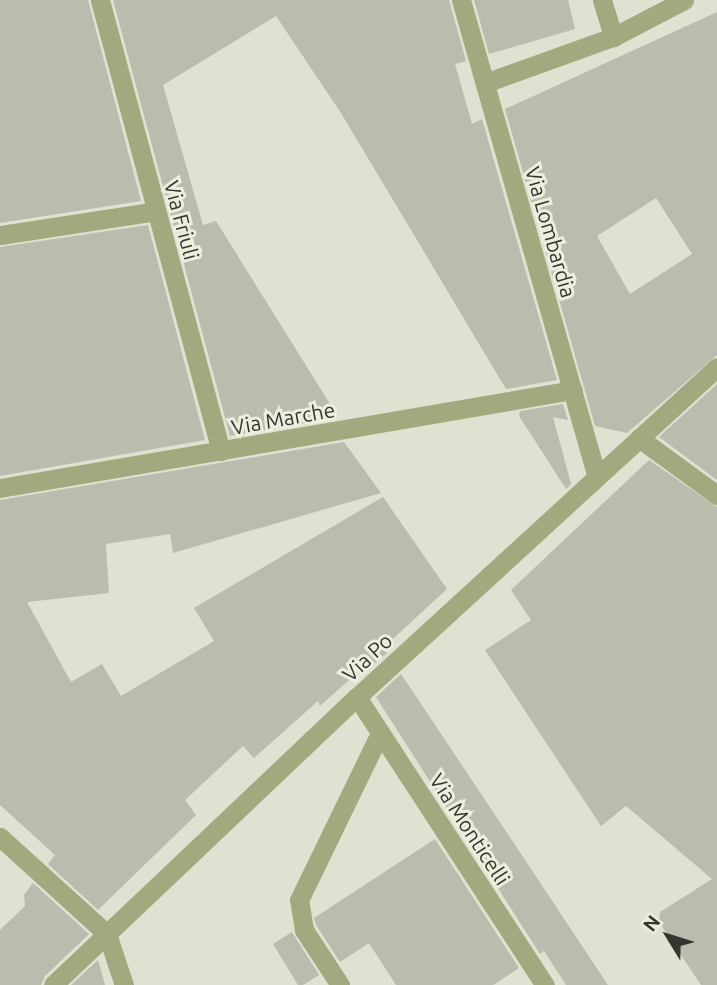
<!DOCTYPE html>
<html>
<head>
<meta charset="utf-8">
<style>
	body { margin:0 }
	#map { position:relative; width:717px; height:985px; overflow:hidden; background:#dfe1d1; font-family:Ubuntu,sans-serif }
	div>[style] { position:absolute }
	.building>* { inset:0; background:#babdad }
	.minor>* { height:19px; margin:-9.5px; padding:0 9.5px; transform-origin:9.5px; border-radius:9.5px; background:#a3a87f }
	span { translate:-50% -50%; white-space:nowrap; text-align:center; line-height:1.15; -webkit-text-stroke:6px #eceede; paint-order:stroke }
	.street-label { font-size:21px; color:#35362f }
	.north { position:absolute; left:633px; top:901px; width:70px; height:70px; -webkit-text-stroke:5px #eceede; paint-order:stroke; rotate:308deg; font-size:19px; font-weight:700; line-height:28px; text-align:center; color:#35362f }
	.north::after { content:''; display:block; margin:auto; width:24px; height:32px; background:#35362f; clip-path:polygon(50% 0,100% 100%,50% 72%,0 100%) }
</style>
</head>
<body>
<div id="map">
	<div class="building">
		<div style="clip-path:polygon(0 0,88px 0,141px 201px,0 223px)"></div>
		<div style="clip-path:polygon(113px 0,449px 0,466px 61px,455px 64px,472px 124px,482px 119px,557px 380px,506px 389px,341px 113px,276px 16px,163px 85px,203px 225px,216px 221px,335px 412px,325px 413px,329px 419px,230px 436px)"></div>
		<div style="clip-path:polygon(474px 0,568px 0,575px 29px,489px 54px)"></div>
		<div style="clip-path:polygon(evenodd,717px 12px,717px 355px,627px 433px,595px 426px,505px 109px,717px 12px,656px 198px,692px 254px,630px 294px,597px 236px,656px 198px)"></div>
		<div style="clip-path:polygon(148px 225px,205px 440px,0 476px,0 247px)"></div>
		<div style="clip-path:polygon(717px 384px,717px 480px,659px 437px)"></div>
		<div style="clip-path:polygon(563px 404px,568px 420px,553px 417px,571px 484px,566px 489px,519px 416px,520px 411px)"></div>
		<div style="clip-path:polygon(344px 442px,381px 493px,173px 553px,170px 534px,106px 544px,109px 593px,27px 602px,71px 682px,102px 664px,121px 696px,214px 641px,194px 608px,383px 497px,447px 589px,383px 648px,387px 653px,362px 676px,359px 671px,320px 706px,318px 701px,254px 758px,243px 746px,185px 800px,196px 815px,98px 910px,48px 864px,55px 855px,0 805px,0 500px)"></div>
		<div style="clip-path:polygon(649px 460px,717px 507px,717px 985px,701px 985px,659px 922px,660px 912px,712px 879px,626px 806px,601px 826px,485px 650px,531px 620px,511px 590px)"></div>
		<div style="clip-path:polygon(401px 674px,523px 857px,608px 985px,566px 985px,544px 951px,540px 954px,376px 697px)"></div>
		<div style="clip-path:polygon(435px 839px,519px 968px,493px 985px,396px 985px,369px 943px,340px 962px,316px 925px,314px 918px)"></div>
		<div style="clip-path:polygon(33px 883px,89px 934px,45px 976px,41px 985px,0 985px,0 930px,25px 906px,24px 895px)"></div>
		<div style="clip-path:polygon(292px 932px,319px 975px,303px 985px,298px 985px,273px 944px)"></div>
		<div style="clip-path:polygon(98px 960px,105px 985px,71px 985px)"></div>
	</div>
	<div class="minor">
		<div style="left:100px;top:0;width:467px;rotate:75deg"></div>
		<div style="left:461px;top:0;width:496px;rotate:74.1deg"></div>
		<div style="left:602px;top:0;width:39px;rotate:73deg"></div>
		<div style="left:485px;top:83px;width:136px;rotate:-19.8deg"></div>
		<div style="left:613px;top:37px;width:80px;rotate:-27.5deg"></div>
		<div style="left:0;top:235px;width:158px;rotate:-8.7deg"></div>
		<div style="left:639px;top:438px;width:97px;rotate:36.2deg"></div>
		<div style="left:0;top:488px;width:581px;rotate:-9.71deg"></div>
		<div style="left:357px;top:697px;width:344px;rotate:56.9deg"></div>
		<div style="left:0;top:837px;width:144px;rotate:42.2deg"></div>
		<div style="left:107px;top:934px;width:54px;rotate:71.6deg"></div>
		<div style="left:53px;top:985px;width:419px;rotate:-43.5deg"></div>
		<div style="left:357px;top:697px;width:488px;rotate:-42.5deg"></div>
		<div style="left:340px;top:985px;width:66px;rotate:-123.2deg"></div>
		<div style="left:304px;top:930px;width:30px;rotate:-99deg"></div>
		<div style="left:299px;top:900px;width:186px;rotate:-64.1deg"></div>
	</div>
	<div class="street-label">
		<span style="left:182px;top:220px;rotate:75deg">Via Friuli</span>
		<span style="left:551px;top:232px;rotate:74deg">Via Lombardia</span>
		<span style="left:283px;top:418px;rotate:-10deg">Via Marche</span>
		<span style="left:367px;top:657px;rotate:-43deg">Via Po</span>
		<span style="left:470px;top:829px;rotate:57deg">Via Monticelli</span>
	</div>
	<div class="north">N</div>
</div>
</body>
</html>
